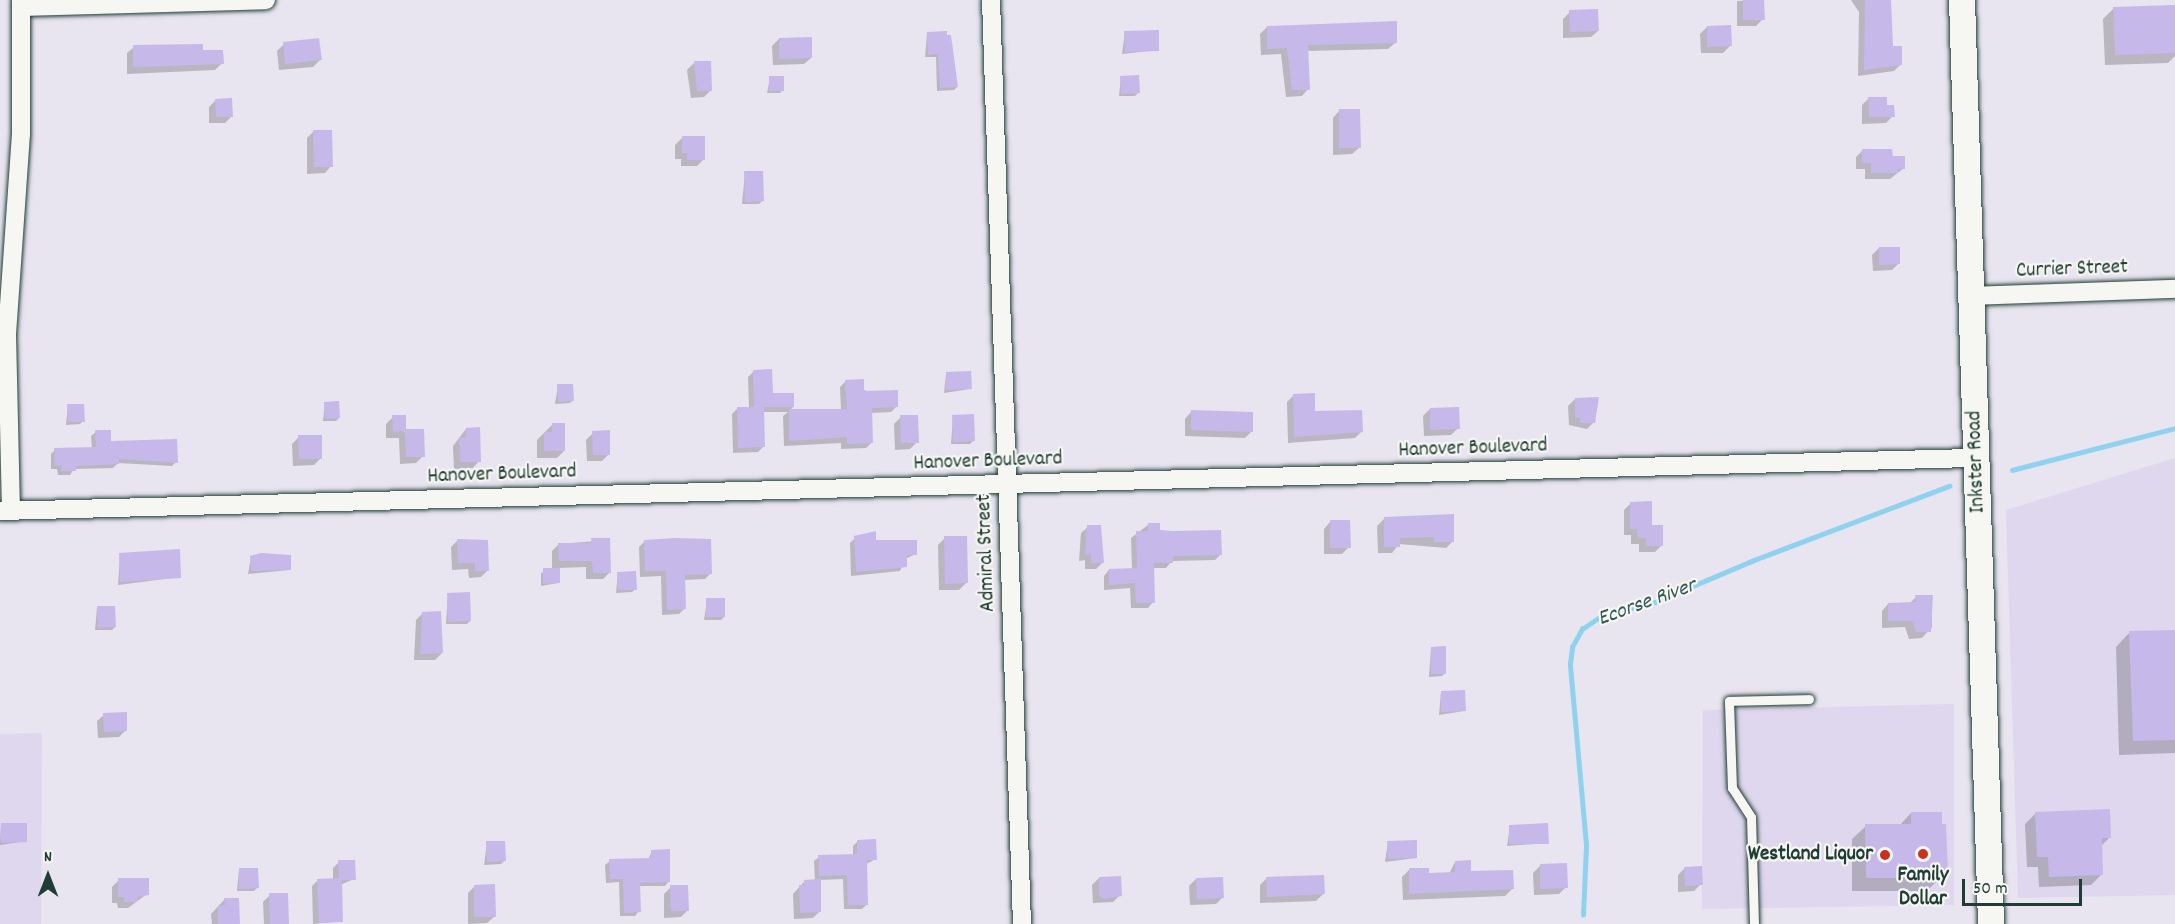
<!DOCTYPE html>
<html>
<head>
<meta charset="utf-8">
<style>
	body { margin:0 }
	#map { position:relative; width:2175px; height:924px; overflow:hidden; background:#e8e4f0; font-family:Dekko,sans-serif }
	div>[style] { position:absolute }
	.built>* { inset:0; background:#ded7ee }
	.shadow>* { inset:0; background:#0003 }
	.stream>* { height:4.5px; margin:-2.25px; padding:0 2.25px; transform-origin:2.25px; border-radius:2.25px; background:#8ed2f0 }
	.building>* { inset:0; background:#c6b9ea }
	.roads { filter:drop-shadow(0 0 2px #1f3d34) drop-shadow(0 0 2px #1f3d34) }
	.lane>* { height:9px; margin:-4.5px; padding:0 4.5px; transform-origin:4.5px; border-radius:4.5px; background:#f6f6f2 }
	.street>* { height:18px; margin:-9px; padding:0 9px; transform-origin:9px; border-radius:9px; background:#f6f6f2 }
	.secondary>* { height:26px; margin:-13px; padding:0 13px; transform-origin:13px; border-radius:13px; background:#f6f6f2 }
	.dots>* { width:16px; height:16px; translate:-50% -50%; box-sizing:border-box; border:3px solid #f6f6f2; border-radius:50% }
	span { translate:-50% -50%; white-space:nowrap; text-align:center; line-height:1.15; -webkit-text-stroke:4.5px #f6f6f2; paint-order:stroke }
	.street-label { font-size:21px; color:#1f3d34 }
	.poi-label { font-size:21px; color:#1f3d34; font-weight:700 }
	.right { translate:-100% -50%; text-align:right }
	.water-label { font-size:22px; color:#355b5a; font-style:italic }
	.north { position:absolute; left:18px; top:846px; width:60px; height:60px; -webkit-text-stroke:4px #f6f6f2; paint-order:stroke; rotate:0deg; font-size:16px; font-weight:700; line-height:24px; text-align:center; color:#1f3d34 }
	.north::after { content:''; display:block; margin:auto; width:21px; height:27px; background:#1f3d34; clip-path:polygon(50% 0,100% 100%,50% 72%,0 100%) }
	.scale { position:absolute; left:1962px; top:879px; width:120px; height:27px; box-sizing:border-box; border:3px solid #1f3d34; border-top:0; padding-left:8px; font-size:18px; line-height:21px; white-space:nowrap; color:#1f3d34; -webkit-text-stroke:4px #f6f6f2; paint-order:stroke }
</style>
</head>
<body>
<div id="map">
	<div class="built">
		<div style="clip-path:polygon(2175px 458px,2175px 895px,2018px 898px,2006px 510px)"></div>
		<div style="clip-path:polygon(1954px 704px,1954px 905px,1702px 909px,1703px 710px)"></div>
		<div style="clip-path:polygon(42px 733px,41px 924px,0 924px,0 734px)"></div>
	</div>
	<div class="shadow">
		<div style="clip-path:polygon(1763px 0,1763px 19px,1756px 26px,1737px 26px,1737px 1px)"></div>
		<div style="clip-path:polygon(1851px 0,1890px 0,1892px 47px,1901px 64px,1894px 71px,1858px 76px,1859px 12px)"></div>
		<div style="clip-path:polygon(2175px 7px,2175px 56px,2168px 63px,2105px 65px,2103px 19px,2113px 9px)"></div>
		<div style="clip-path:polygon(1570px 12px,1598px 31px,1591px 37px,1563px 38px,1563px 19px)"></div>
		<div style="clip-path:polygon(1267px 27px,1395px 43px,1388px 49px,1307px 51px,1308px 89px,1302px 96px,1286px 97px,1281px 54px,1261px 55px,1260px 34px)"></div>
		<div style="clip-path:polygon(1707px 27px,1730px 46px,1723px 53px,1701px 53px,1700px 34px)"></div>
		<div style="clip-path:polygon(1125px 32px,1158px 50px,1122px 54px)"></div>
		<div style="clip-path:polygon(927px 34px,957px 87px,954px 90px,937px 91px,936px 57px,925px 57px)"></div>
		<div style="clip-path:polygon(779px 39px,811px 58px,804px 64px,773px 65px,772px 46px)"></div>
		<div style="clip-path:polygon(284px 44px,320px 60px,313px 67px,279px 70px,277px 51px)"></div>
		<div style="clip-path:polygon(134px 47px,201px 51px,222px 63px,215px 70px,127px 74px,127px 53px)"></div>
		<div style="clip-path:polygon(694px 63px,710px 91px,704px 97px,691px 98px,687px 70px)"></div>
		<div style="clip-path:polygon(1121px 77px,1138px 93px,1135px 96px,1119px 96px)"></div>
		<div style="clip-path:polygon(770px 78px,783px 90px,780px 93px,767px 93px)"></div>
		<div style="clip-path:polygon(1869px 98px,1886px 106px,1893px 116px,1886px 123px,1862px 124px,1862px 105px)"></div>
		<div style="clip-path:polygon(216px 100px,232px 116px,225px 123px,209px 123px,209px 107px)"></div>
		<div style="clip-path:polygon(1339px 111px,1359px 148px,1352px 154px,1333px 155px,1333px 118px)"></div>
		<div style="clip-path:polygon(314px 131px,331px 166px,325px 173px,307px 174px,307px 138px)"></div>
		<div style="clip-path:polygon(682px 138px,704px 159px,697px 166px,681px 166px,681px 159px,675px 159px,675px 145px)"></div>
		<div style="clip-path:polygon(1863px 150px,1891px 157px,1904px 168px,1890px 179px,1865px 179px,1865px 169px,1856px 169px,1856px 157px)"></div>
		<div style="clip-path:polygon(745px 173px,762px 201px,759px 204px,742px 204px)"></div>
		<div style="clip-path:polygon(1879px 248px,1898px 264px,1892px 270px,1873px 271px,1872px 255px)"></div>
		<div style="clip-path:polygon(754px 371px,771px 394px,793px 407px,789px 411px,841px 411px,840px 387px,846px 381px,897px 406px,891px 412px,871px 413px,872px 442px,866px 448px,841px 449px,841px 443px,784px 446px,783px 416px,788px 412px,763px 412px,763px 447px,758px 452px,733px 453px,732px 414px,738px 408px,749px 408px,748px 377px)"></div>
		<div style="clip-path:polygon(946px 374px,970px 389px,944px 393px)"></div>
		<div style="clip-path:polygon(558px 386px,573px 400px,570px 403px,555px 404px)"></div>
		<div style="clip-path:polygon(1293px 396px,1314px 413px,1362px 431px,1355px 438px,1288px 443px,1287px 402px)"></div>
		<div style="clip-path:polygon(1575px 399px,1594px 422px,1587px 429px,1569px 425px,1568px 406px)"></div>
		<div style="clip-path:polygon(325px 403px,339px 418px,336px 421px,323px 421px)"></div>
		<div style="clip-path:polygon(68px 406px,83px 421px,80px 424px,66px 425px)"></div>
		<div style="clip-path:polygon(1430px 409px,1458px 428px,1451px 435px,1424px 436px,1423px 416px)"></div>
		<div style="clip-path:polygon(1191px 412px,1252px 431px,1245px 438px,1185px 436px,1185px 419px)"></div>
		<div style="clip-path:polygon(393px 417px,423px 456px,416px 463px,400px 464px,399px 438px,386px 438px,386px 424px)"></div>
		<div style="clip-path:polygon(901px 417px,917px 442px,910px 449px,895px 450px,894px 424px)"></div>
		<div style="clip-path:polygon(953px 417px,973px 441px,970px 444px,951px 444px)"></div>
		<div style="clip-path:polygon(553px 424px,564px 451px,557px 458px,537px 458px,537px 440px)"></div>
		<div style="clip-path:polygon(466px 429px,479px 461px,473px 468px,454px 469px,453px 446px)"></div>
		<div style="clip-path:polygon(96px 432px,109px 442px,176px 462px,172px 466px,118px 463px,113px 468px,74px 469px,70px 475px,58px 475px,57px 469px,51px 469px,51px 454px,55px 450px,92px 449px,91px 436px)"></div>
		<div style="clip-path:polygon(593px 433px,609px 454px,602px 461px,587px 461px,586px 440px)"></div>
		<div style="clip-path:polygon(299px 437px,321px 458px,314px 465px,293px 466px,292px 444px)"></div>
		<div style="clip-path:polygon(1631px 503px,1662px 545px,1655px 552px,1639px 552px,1639px 544px,1631px 544px,1631px 535px,1624px 535px,1624px 510px)"></div>
		<div style="clip-path:polygon(1384px 519px,1453px 541px,1446px 548px,1399px 544px,1392px 553px,1378px 553px,1377px 526px)"></div>
		<div style="clip-path:polygon(1330px 522px,1349px 547px,1342px 554px,1324px 554px,1324px 529px)"></div>
		<div style="clip-path:polygon(1148px 525px,1221px 554px,1215px 560px,1172px 561px,1166px 568px,1152px 568px,1153px 602px,1148px 608px,1131px 608px,1130px 588px,1104px 590px,1104px 576px,1109px 570px,1132px 569px,1131px 538px)"></div>
		<div style="clip-path:polygon(1088px 527px,1103px 562px,1096px 569px,1085px 569px,1085px 560px,1079px 561px,1081px 533px)"></div>
		<div style="clip-path:polygon(855px 538px,875px 542px,916px 554px,905px 559px,900px 571px,851px 576px,850px 543px)"></div>
		<div style="clip-path:polygon(945px 538px,966px 583px,959px 590px,939px 590px,938px 545px)"></div>
		<div style="clip-path:polygon(458px 540px,487px 571px,481px 577px,469px 578px,468px 569px,452px 570px,451px 547px)"></div>
		<div style="clip-path:polygon(609px 540px,610px 572px,603px 579px,586px 579px,586px 567px,558px 568px,558px 583px,541px 586px,541px 573px,552px 570px,552px 551px,559px 544px)"></div>
		<div style="clip-path:polygon(645px 541px,711px 573px,705px 579px,684px 580px,685px 608px,679px 614px,662px 615px,661px 576px,640px 577px,639px 547px)"></div>
		<div style="clip-path:polygon(120px 555px,180px 577px,118px 585px)"></div>
		<div style="clip-path:polygon(251px 557px,289px 570px,248px 574px)"></div>
		<div style="clip-path:polygon(618px 573px,635px 589px,632px 592px,616px 593px)"></div>
		<div style="clip-path:polygon(448px 595px,470px 621px,467px 624px,446px 624px)"></div>
		<div style="clip-path:polygon(1931px 596px,1932px 627px,1922px 638px,1909px 639px,1905px 627px,1882px 628px,1882px 611px,1888px 604px,1909px 604px,1916px 597px)"></div>
		<div style="clip-path:polygon(707px 600px,724px 617px,721px 620px,704px 620px)"></div>
		<div style="clip-path:polygon(97px 608px,115px 627px,112px 630px,95px 630px)"></div>
		<div style="clip-path:polygon(423px 613px,442px 653px,435px 660px,414px 660px,416px 620px)"></div>
		<div style="clip-path:polygon(2175px 631px,2175px 753px,2119px 755px,2116px 647px,2130px 632px)"></div>
		<div style="clip-path:polygon(1431px 648px,1445px 673px,1442px 676px,1429px 677px)"></div>
		<div style="clip-path:polygon(1441px 692px,1464px 711px,1439px 715px)"></div>
		<div style="clip-path:polygon(104px 715px,126px 730px,119px 737px,98px 738px,97px 721px)"></div>
		<div style="clip-path:polygon(1911px 813px,1940px 826px,1946px 872px,1927px 891px,1852px 891px,1852px 839px,1866px 826px,1899px 826px)"></div>
		<div style="clip-path:polygon(2036px 813px,2110px 837px,2100px 847px,2101px 875px,2091px 885px,2039px 887px,2038px 867px,2027px 867px,2025px 824px)"></div>
		<div style="clip-path:polygon(1px 825px,26px 841px,0 845px)"></div>
		<div style="clip-path:polygon(1510px 826px,1548px 843px,1507px 846px)"></div>
		<div style="clip-path:polygon(858px 841px,876px 859px,866px 864px,867px 904px,862px 909px,844px 909px,843px 879px,820px 880px,820px 911px,813px 918px,794px 919px,793px 894px,804px 882px,815px 881px,814px 861px,819px 857px,853px 855px,853px 846px)"></div>
		<div style="clip-path:polygon(1388px 842px,1416px 858px,1385px 862px)"></div>
		<div style="clip-path:polygon(487px 843px,504px 861px,501px 864px,484px 865px)"></div>
		<div style="clip-path:polygon(652px 851px,669px 881px,665px 886px,639px 886px,639px 911px,635px 916px,620px 916px,619px 882px,606px 883px,605px 865px,610px 861px,648px 860px)"></div>
		<div style="clip-path:polygon(339px 862px,354px 879px,340px 885px,342px 921px,313px 924px,312px 886px,318px 880px,333px 880px,333px 868px)"></div>
		<div style="clip-path:polygon(1455px 862px,1470px 872px,1512px 889px,1505px 896px,1403px 900px,1402px 877px,1409px 870px,1428px 875px,1449px 874px)"></div>
		<div style="clip-path:polygon(1540px 866px,1566px 887px,1559px 894px,1534px 895px,1533px 873px)"></div>
		<div style="clip-path:polygon(1685px 868px,1701px 884px,1694px 891px,1678px 892px,1678px 875px)"></div>
		<div style="clip-path:polygon(239px 870px,257px 888px,254px 891px,237px 891px)"></div>
		<div style="clip-path:polygon(1099px 878px,1120px 895px,1113px 902px,1093px 903px,1092px 885px)"></div>
		<div style="clip-path:polygon(1267px 878px,1323px 894px,1316px 901px,1260px 903px,1260px 885px)"></div>
		<div style="clip-path:polygon(1196px 879px,1222px 898px,1216px 904px,1190px 905px,1189px 886px)"></div>
		<div style="clip-path:polygon(119px 880px,147px 894px,128px 908px,118px 908px,117px 903px,112px 903px,112px 887px)"></div>
		<div style="clip-path:polygon(475px 886px,494px 917px,487px 923px,468px 924px,468px 893px)"></div>
		<div style="clip-path:polygon(671px 887px,688px 910px,681px 917px,664px 918px,664px 894px)"></div>
		<div style="clip-path:polygon(270px 895px,287px 924px,264px 924px,263px 902px)"></div>
		<div style="clip-path:polygon(225px 899px,238px 924px,212px 924px,211px 914px)"></div>
	</div>
	<div class="stream">
		<div style="left:2012px;top:470px;width:168px;rotate:-14.4deg"></div>
		<div style="left:1583px;top:915px;width:70px;rotate:-87.5deg"></div>
		<div style="left:1586px;top:845px;width:182px;rotate:-95.1deg"></div>
		<div style="left:1570px;top:664px;width:17px;rotate:-83deg"></div>
		<div style="left:1572px;top:647px;width:21px;rotate:-61deg"></div>
		<div style="left:1582px;top:629px;width:25px;rotate:-34deg"></div>
		<div style="left:1603px;top:615px;width:54px;rotate:-14deg"></div>
		<div style="left:1655px;top:602px;width:108px;rotate:-23deg"></div>
		<div style="left:1754px;top:560px;width:209px;rotate:-20.8deg"></div>
	</div>
	<div class="building">
		<div style="clip-path:polygon(1743px 0,1764px 0,1765px 20px,1743px 20px)"></div>
		<div style="clip-path:polygon(1865px 0,1891px 0,1893px 46px,1902px 46px,1902px 65px,1864px 70px)"></div>
		<div style="clip-path:polygon(2175px 5px,2175px 53px,2115px 55px,2113px 7px)"></div>
		<div style="clip-path:polygon(1598px 9px,1599px 31px,1570px 32px,1569px 10px)"></div>
		<div style="clip-path:polygon(1397px 21px,1397px 43px,1308px 45px,1310px 90px,1292px 90px,1287px 48px,1267px 49px,1267px 26px)"></div>
		<div style="clip-path:polygon(1731px 25px,1732px 46px,1707px 47px,1707px 26px)"></div>
		<div style="clip-path:polygon(1159px 30px,1159px 51px,1125px 52px,1124px 31px)"></div>
		<div style="clip-path:polygon(947px 31px,947px 35px,951px 35px,958px 87px,940px 88px,938px 54px,928px 55px,927px 32px)"></div>
		<div style="clip-path:polygon(812px 37px,812px 58px,779px 59px,779px 38px)"></div>
		<div style="clip-path:polygon(319px 38px,322px 60px,285px 64px,283px 42px)"></div>
		<div style="clip-path:polygon(203px 44px,203px 50px,223px 50px,224px 64px,133px 67px,133px 45px)"></div>
		<div style="clip-path:polygon(694px 61px,711px 61px,712px 91px,697px 91px)"></div>
		<div style="clip-path:polygon(1139px 75px,1140px 93px,1121px 94px,1120px 76px)"></div>
		<div style="clip-path:polygon(769px 76px,784px 76px,784px 91px,769px 91px)"></div>
		<div style="clip-path:polygon(1868px 97px,1887px 97px,1887px 105px,1894px 105px,1895px 117px,1869px 117px)"></div>
		<div style="clip-path:polygon(232px 98px,233px 117px,216px 117px,215px 99px)"></div>
		<div style="clip-path:polygon(1339px 109px,1360px 109px,1361px 148px,1339px 148px)"></div>
		<div style="clip-path:polygon(313px 130px,332px 130px,333px 167px,314px 167px)"></div>
		<div style="clip-path:polygon(682px 136px,705px 136px,705px 160px,687px 160px,687px 153px,682px 153px)"></div>
		<div style="clip-path:polygon(1862px 149px,1892px 149px,1893px 156px,1905px 156px,1905px 169px,1898px 169px,1898px 173px,1871px 173px,1871px 163px,1862px 163px)"></div>
		<div style="clip-path:polygon(744px 171px,763px 171px,764px 201px,745px 202px)"></div>
		<div style="clip-path:polygon(1879px 247px,1900px 247px,1900px 264px,1879px 265px)"></div>
		<div style="clip-path:polygon(772px 369px,773px 393px,794px 393px,794px 407px,764px 407px,765px 447px,738px 448px,737px 407px,754px 407px,753px 370px)"></div>
		<div style="clip-path:polygon(971px 371px,972px 389px,946px 390px,946px 372px)"></div>
		<div style="clip-path:polygon(864px 379px,864px 391px,898px 390px,898px 407px,872px 408px,873px 443px,847px 444px,847px 437px,789px 441px,789px 409px,847px 409px,845px 380px)"></div>
		<div style="clip-path:polygon(557px 384px,573px 384px,574px 401px,558px 402px)"></div>
		<div style="clip-path:polygon(1315px 393px,1315px 411px,1362px 410px,1363px 432px,1294px 437px,1293px 394px)"></div>
		<div style="clip-path:polygon(1599px 397px,1595px 423px,1580px 423px,1580px 418px,1575px 418px,1575px 398px)"></div>
		<div style="clip-path:polygon(339px 401px,340px 418px,325px 419px,324px 402px)"></div>
		<div style="clip-path:polygon(67px 404px,84px 404px,85px 422px,68px 422px)"></div>
		<div style="clip-path:polygon(1459px 407px,1460px 429px,1430px 430px,1430px 408px)"></div>
		<div style="clip-path:polygon(1191px 410px,1253px 412px,1253px 432px,1191px 430px)"></div>
		<div style="clip-path:polygon(974px 414px,975px 441px,953px 442px,952px 415px)"></div>
		<div style="clip-path:polygon(392px 415px,406px 415px,406px 429px,424px 429px,425px 457px,406px 457px,405px 431px,393px 432px)"></div>
		<div style="clip-path:polygon(900px 415px,918px 415px,919px 443px,901px 443px)"></div>
		<div style="clip-path:polygon(552px 423px,565px 423px,565px 451px,544px 451px,544px 432px,552px 432px)"></div>
		<div style="clip-path:polygon(480px 427px,481px 462px,460px 462px,459px 438px,466px 437px,466px 428px)"></div>
		<div style="clip-path:polygon(95px 430px,111px 430px,111px 441px,177px 439px,178px 463px,119px 459px,119px 464px,76px 466px,76px 471px,61px 471px,61px 465px,55px 466px,54px 448px,96px 447px)"></div>
		<div style="clip-path:polygon(610px 430px,610px 455px,593px 455px,592px 431px)"></div>
		<div style="clip-path:polygon(298px 435px,322px 435px,322px 459px,299px 459px)"></div>
		<div style="clip-path:polygon(1652px 501px,1652px 525px,1663px 525px,1663px 546px,1646px 546px,1646px 538px,1638px 538px,1637px 529px,1630px 529px,1630px 502px)"></div>
		<div style="clip-path:polygon(1454px 514px,1454px 542px,1434px 542px,1434px 537px,1400px 538px,1400px 547px,1384px 547px,1384px 517px)"></div>
		<div style="clip-path:polygon(1330px 520px,1350px 520px,1351px 548px,1330px 548px)"></div>
		<div style="clip-path:polygon(1148px 523px,1160px 523px,1160px 530px,1172px 531px,1221px 530px,1222px 555px,1173px 556px,1173px 563px,1154px 563px,1155px 603px,1136px 603px,1135px 583px,1109px 585px,1109px 569px,1137px 568px,1136px 531px,1148px 531px)"></div>
		<div style="clip-path:polygon(1087px 525px,1101px 525px,1104px 563px,1091px 563px,1091px 554px,1085px 555px)"></div>
		<div style="clip-path:polygon(876px 531px,876px 540px,917px 540px,917px 555px,907px 555px,907px 567px,856px 572px,854px 536px)"></div>
		<div style="clip-path:polygon(944px 536px,967px 536px,968px 583px,945px 584px)"></div>
		<div style="clip-path:polygon(591px 538px,610px 538px,611px 573px,593px 573px,592px 561px,559px 561px,558px 543px,592px 543px)"></div>
		<div style="clip-path:polygon(675px 538px,711px 539px,712px 574px,685px 575px,686px 609px,667px 610px,666px 571px,645px 571px,644px 540px)"></div>
		<div style="clip-path:polygon(457px 539px,488px 540px,489px 571px,475px 571px,475px 563px,458px 563px)"></div>
		<div style="clip-path:polygon(180px 549px,181px 578px,120px 582px,119px 553px)"></div>
		<div style="clip-path:polygon(261px 553px,291px 555px,291px 570px,251px 571px,250px 556px)"></div>
		<div style="clip-path:polygon(543px 568px,560px 568px,560px 583px,543px 584px)"></div>
		<div style="clip-path:polygon(636px 571px,637px 590px,618px 590px,617px 572px)"></div>
		<div style="clip-path:polygon(470px 592px,471px 621px,448px 622px,447px 593px)"></div>
		<div style="clip-path:polygon(1915px 595px,1933px 595px,1931px 632px,1916px 632px,1912px 621px,1888px 621px,1888px 603px,1916px 602px)"></div>
		<div style="clip-path:polygon(706px 598px,725px 598px,725px 617px,706px 617px)"></div>
		<div style="clip-path:polygon(97px 606px,115px 606px,116px 627px,98px 628px)"></div>
		<div style="clip-path:polygon(441px 611px,443px 653px,420px 654px,422px 612px)"></div>
		<div style="clip-path:polygon(2175px 630px,2175px 740px,2133px 741px,2129px 631px)"></div>
		<div style="clip-path:polygon(1446px 646px,1446px 674px,1431px 674px,1431px 647px)"></div>
		<div style="clip-path:polygon(1465px 690px,1466px 711px,1441px 712px,1441px 691px)"></div>
		<div style="clip-path:polygon(127px 712px,127px 731px,104px 732px,103px 713px)"></div>
		<div style="clip-path:polygon(2110px 809px,2111px 838px,2102px 838px,2103px 875px,2049px 877px,2048px 857px,2037px 857px,2035px 812px)"></div>
		<div style="clip-path:polygon(1911px 812px,1942px 812px,1942px 824px,1946px 824px,1948px 872px,1942px 878px,1866px 878px,1865px 824px,1911px 824px)"></div>
		<div style="clip-path:polygon(1px 823px,27px 823px,27px 842px,1px 843px)"></div>
		<div style="clip-path:polygon(1548px 823px,1549px 844px,1509px 844px,1509px 825px)"></div>
		<div style="clip-path:polygon(876px 839px,877px 860px,867px 860px,868px 905px,848px 905px,847px 875px,819px 876px,818px 855px,857px 854px,857px 840px)"></div>
		<div style="clip-path:polygon(1417px 840px,1417px 858px,1388px 859px,1387px 841px)"></div>
		<div style="clip-path:polygon(486px 841px,505px 841px,506px 861px,487px 862px)"></div>
		<div style="clip-path:polygon(670px 849px,670px 882px,640px 883px,641px 912px,624px 913px,623px 879px,610px 879px,609px 859px,651px 858px,651px 850px)"></div>
		<div style="clip-path:polygon(338px 860px,355px 860px,356px 880px,342px 880px,343px 922px,319px 923px,317px 879px,339px 878px)"></div>
		<div style="clip-path:polygon(1471px 860px,1471px 871px,1513px 870px,1514px 889px,1409px 894px,1409px 868px,1429px 868px,1429px 873px,1455px 872px,1455px 861px)"></div>
		<div style="clip-path:polygon(1567px 863px,1568px 888px,1540px 889px,1540px 864px)"></div>
		<div style="clip-path:polygon(1702px 866px,1703px 885px,1685px 886px,1684px 867px)"></div>
		<div style="clip-path:polygon(239px 868px,258px 868px,259px 888px,239px 889px)"></div>
		<div style="clip-path:polygon(1324px 875px,1325px 894px,1267px 897px,1266px 877px)"></div>
		<div style="clip-path:polygon(1121px 876px,1122px 896px,1104px 899px,1099px 896px,1099px 877px)"></div>
		<div style="clip-path:polygon(1223px 877px,1224px 898px,1197px 899px,1196px 878px)"></div>
		<div style="clip-path:polygon(118px 878px,149px 878px,149px 895px,137px 897px,137px 902px,124px 902px,124px 897px,118px 897px)"></div>
		<div style="clip-path:polygon(821px 879px,821px 912px,800px 913px,799px 885px,804px 885px,804px 880px)"></div>
		<div style="clip-path:polygon(495px 884px,496px 917px,474px 917px,474px 885px)"></div>
		<div style="clip-path:polygon(670px 885px,688px 885px,689px 911px,671px 911px)"></div>
		<div style="clip-path:polygon(269px 893px,288px 893px,289px 924px,270px 924px)"></div>
		<div style="clip-path:polygon(224px 898px,239px 898px,240px 924px,218px 924px,218px 906px,225px 905px)"></div>
	</div>
	<div class="roads">
		<div class="lane">
			<div style="left:1754px;top:924px;width:107px;rotate:-91.6deg"></div>
			<div style="left:1751px;top:817px;width:35px;rotate:-123deg"></div>
			<div style="left:1732px;top:788px;width:87px;rotate:-92deg"></div>
			<div style="left:1729px;top:701px;width:80px;rotate:-1.4deg"></div>
		</div>
		<div class="street">
			<div style="left:991px;top:0;width:925px;rotate:88.08deg"></div>
			<div style="left:21px;top:7px;width:245px;rotate:-1.6deg"></div>
			<div style="left:1971px;top:296px;width:204px;rotate:-2deg"></div>
			<div style="left:0;top:511px;width:1977px;rotate:-1.54deg"></div>
			<div style="left:11px;top:511px;width:177px;rotate:-91.3deg"></div>
			<div style="left:7px;top:334px;width:200px;rotate:-86deg"></div>
			<div style="left:21px;top:134px;width:134px;rotate:-90deg"></div>
		</div>
		<div class="secondary">
			<div style="left:1962px;top:0;width:924px;rotate:88.2deg"></div>
		</div>
	</div>
	<div class="dots">
		<div style="left:1923px;top:854px;background:#c8321e"></div>
		<div style="left:1885px;top:855px;background:#c8321e"></div>
	</div>
	<div class="street-label">
		<span style="left:2072px;top:270px;rotate:-2deg">Currier Street</span>
		<span style="left:1473px;top:449px;rotate:-2deg">Hanover Boulevard</span>
		<span style="left:988px;top:462px;rotate:-2deg">Hanover Boulevard</span>
		<span style="left:1977px;top:462px;rotate:-92deg">Inkster Road</span>
		<span style="left:502px;top:475px;rotate:-2deg">Hanover Boulevard</span>
		<span style="left:987px;top:553px;rotate:-92deg">Admiral Street</span>
	</div>
	<div class="poi-label">
		<span class="right" style="left:1873px;top:855px">Westland Liquor</span>
		<span style="left:1923px;top:888px">Family<br>Dollar</span>
	</div>
	<div class="water-label">
		<span style="left:1647px;top:603px;rotate:-20deg">Ecorse River</span>
	</div>
	<div class="north">N</div>
	<div class="scale">50 m</div>
</div>
</body>
</html>
